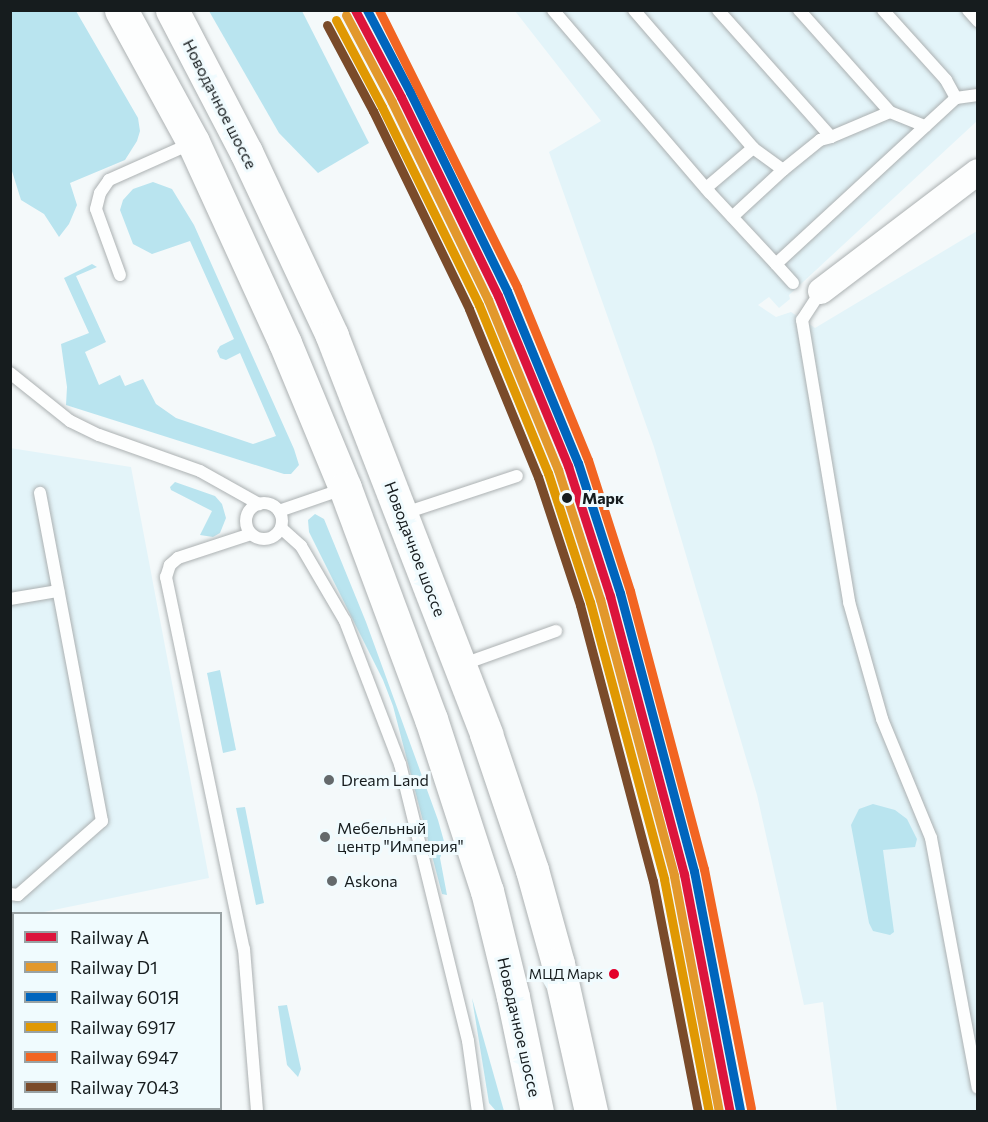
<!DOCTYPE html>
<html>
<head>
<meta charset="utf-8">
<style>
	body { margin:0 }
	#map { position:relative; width:988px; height:1122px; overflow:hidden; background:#f4f9fa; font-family:Commissioner,sans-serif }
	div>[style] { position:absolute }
	.built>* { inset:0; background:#e3f4f9 }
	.green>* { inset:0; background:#b9e4ef }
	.roads { filter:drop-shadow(0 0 2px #acb1b2) drop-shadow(0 0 2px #acb1b2) }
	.lane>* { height:12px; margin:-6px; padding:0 6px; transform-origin:6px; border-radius:6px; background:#fdfefe }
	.lane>.ring { margin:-6px; padding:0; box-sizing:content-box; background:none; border:12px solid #fdfefe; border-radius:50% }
	.street>* { height:26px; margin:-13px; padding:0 13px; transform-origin:13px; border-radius:13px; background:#fdfefe }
	.secondary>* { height:33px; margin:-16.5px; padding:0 16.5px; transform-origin:16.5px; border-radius:16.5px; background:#fdfefe }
	.rail-1>* { height:9px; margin:-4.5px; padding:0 4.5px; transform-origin:4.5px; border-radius:4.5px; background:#dc143c }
	.rail-2>* { height:9px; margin:-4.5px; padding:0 4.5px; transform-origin:4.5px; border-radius:4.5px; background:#e2982c }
	.rail-3>* { height:9px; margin:-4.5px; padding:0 4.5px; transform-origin:4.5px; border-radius:4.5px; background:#0065bd }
	.rail-4>* { height:9px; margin:-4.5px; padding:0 4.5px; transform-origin:4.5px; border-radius:4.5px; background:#e09803 }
	.rail-5>* { height:9px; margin:-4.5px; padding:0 4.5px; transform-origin:4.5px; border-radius:4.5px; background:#f26522 }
	.rail-6>* { height:9px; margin:-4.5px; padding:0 4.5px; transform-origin:4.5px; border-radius:4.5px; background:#7a4b2a }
	.dots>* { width:16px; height:16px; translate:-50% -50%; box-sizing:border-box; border:3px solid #f0fbfe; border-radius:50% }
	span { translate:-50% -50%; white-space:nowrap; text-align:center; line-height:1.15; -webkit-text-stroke:6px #f0fbfe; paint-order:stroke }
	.bus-label { font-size:14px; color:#161c1e }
	.right { translate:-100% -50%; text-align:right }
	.street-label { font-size:16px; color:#161c1e }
	.stop-label { font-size:16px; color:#161c1e; font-weight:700 }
	.left { translate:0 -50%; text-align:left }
	.poi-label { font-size:16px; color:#161c1e }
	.frame { position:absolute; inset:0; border:12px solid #161c1e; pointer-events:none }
	.legend { position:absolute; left:12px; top:912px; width:210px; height:198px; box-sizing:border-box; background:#f0fbfe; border:2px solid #99a2a4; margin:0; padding:8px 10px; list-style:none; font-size:18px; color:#161c1e }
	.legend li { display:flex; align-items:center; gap:12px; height:30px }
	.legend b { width:30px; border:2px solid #99a2a4 }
</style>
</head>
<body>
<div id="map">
	<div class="built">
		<div style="clip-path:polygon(515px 11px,977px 11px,977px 121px,789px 295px,790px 299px,779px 308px,769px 297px,758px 305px,776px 317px,791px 312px,815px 328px,977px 231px,977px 1111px,837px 1111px,823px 1002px,804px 1005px,757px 795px,654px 447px,549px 152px,601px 121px)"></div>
		<div style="clip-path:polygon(10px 448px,131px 467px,209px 878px,39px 913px,14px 914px,13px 919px,11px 920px)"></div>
	</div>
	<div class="green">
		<div style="clip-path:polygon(10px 11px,76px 11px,138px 118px,140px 131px,137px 141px,125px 160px,70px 183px,77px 205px,69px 224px,59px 237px,44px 214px,21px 200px,11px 168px)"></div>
		<div style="clip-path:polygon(209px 11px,302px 11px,369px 143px,318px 173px,279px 133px)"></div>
		<div style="clip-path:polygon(153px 182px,172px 189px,194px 225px,294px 449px,299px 465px,291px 474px,284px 474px,66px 405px,67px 387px,61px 344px,89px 333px,64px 278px,92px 264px,97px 267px,76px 276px,106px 342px,85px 352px,99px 385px,120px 375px,125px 386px,143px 379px,156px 404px,176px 418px,253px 444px,276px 436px,240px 353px,226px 360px,220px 358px,217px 351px,220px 346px,234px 339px,190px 241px,152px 254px,133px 244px,120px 210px,123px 200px,133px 189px)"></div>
		<div style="clip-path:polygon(175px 482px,215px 496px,222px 504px,226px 518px,220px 533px,213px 537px,200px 535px,212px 511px,171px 490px,170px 487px)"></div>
		<div style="clip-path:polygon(315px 514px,324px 519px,366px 622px,438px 820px,445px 845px,440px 858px,447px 895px,442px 894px,393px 706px,383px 680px,309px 532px,308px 520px)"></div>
		<div style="clip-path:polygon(220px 670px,236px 750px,223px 753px,207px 673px)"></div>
		<div style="clip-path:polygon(873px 804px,895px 810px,907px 819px,917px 839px,915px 847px,883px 850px,894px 932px,890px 935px,873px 931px,869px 923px,851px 825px,859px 809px)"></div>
		<div style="clip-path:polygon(245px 807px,264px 903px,256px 905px,236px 808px)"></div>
		<div style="clip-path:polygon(472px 998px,504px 1111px,496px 1111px,489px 1103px)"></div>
		<div style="clip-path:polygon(287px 1005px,301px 1069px,298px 1077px,287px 1065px,278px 1006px)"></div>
	</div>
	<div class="roads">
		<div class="lane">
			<div style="left:553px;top:10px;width:241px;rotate:49.4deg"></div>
			<div style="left:710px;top:193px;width:97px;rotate:47.1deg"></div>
			<div style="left:634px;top:10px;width:182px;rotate:49.2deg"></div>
			<div style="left:753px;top:148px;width:37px;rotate:36deg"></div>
			<div style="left:783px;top:170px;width:69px;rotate:137.3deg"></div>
			<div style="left:718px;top:10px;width:170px;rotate:48.3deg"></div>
			<div style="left:831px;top:137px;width:64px;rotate:-23deg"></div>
			<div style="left:890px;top:112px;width:137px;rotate:-131.7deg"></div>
			<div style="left:883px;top:10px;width:94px;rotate:48deg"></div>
			<div style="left:946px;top:80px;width:21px;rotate:61deg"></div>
			<div style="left:968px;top:10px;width:15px;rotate:48deg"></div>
			<div style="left:890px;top:112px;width:38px;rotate:22deg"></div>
			<div style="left:783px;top:170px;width:48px;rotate:-39deg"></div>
			<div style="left:820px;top:140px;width:11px;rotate:-15deg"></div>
			<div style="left:706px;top:188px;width:62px;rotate:-40.4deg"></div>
			<div style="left:120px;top:275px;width:70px;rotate:-110deg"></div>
			<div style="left:96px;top:209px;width:16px;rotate:-76deg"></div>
			<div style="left:100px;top:193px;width:16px;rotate:-55deg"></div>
			<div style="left:109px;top:180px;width:91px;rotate:-24deg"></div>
			<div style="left:793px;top:283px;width:25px;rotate:-132deg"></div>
			<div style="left:776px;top:264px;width:245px;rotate:-42.7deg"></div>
			<div style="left:956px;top:98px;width:22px;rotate:-8deg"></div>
			<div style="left:821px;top:291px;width:35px;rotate:123deg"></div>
			<div style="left:802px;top:320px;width:286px;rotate:80.5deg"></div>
			<div style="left:849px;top:602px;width:122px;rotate:74.2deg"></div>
			<div style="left:882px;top:719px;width:129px;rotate:67.6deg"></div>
			<div style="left:931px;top:838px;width:254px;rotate:79.4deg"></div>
			<div style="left:10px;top:373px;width:77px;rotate:38.7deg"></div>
			<div style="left:70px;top:421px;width:32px;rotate:26deg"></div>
			<div style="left:99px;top:435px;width:107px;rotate:19.6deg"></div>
			<div style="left:200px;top:471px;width:68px;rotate:29.2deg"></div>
			<div class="ring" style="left:246px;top:503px;width:24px;height:24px"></div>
			<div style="left:279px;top:511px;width:68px;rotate:-19deg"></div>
			<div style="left:402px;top:514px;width:121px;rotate:-18.3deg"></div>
			<div style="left:281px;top:528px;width:27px;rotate:42deg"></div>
			<div style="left:301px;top:546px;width:87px;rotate:59.6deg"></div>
			<div style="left:345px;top:621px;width:153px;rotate:69deg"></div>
			<div style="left:400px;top:764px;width:285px;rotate:76.2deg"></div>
			<div style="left:468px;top:1041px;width:72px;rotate:82deg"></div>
			<div style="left:251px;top:534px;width:77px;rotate:161.8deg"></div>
			<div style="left:178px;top:558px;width:11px;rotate:139deg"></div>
			<div style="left:170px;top:565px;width:13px;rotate:108deg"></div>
			<div style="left:166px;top:577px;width:380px;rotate:78.2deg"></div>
			<div style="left:244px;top:949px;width:164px;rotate:85.4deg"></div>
			<div style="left:10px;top:599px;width:49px;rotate:-9.5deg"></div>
			<div style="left:461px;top:665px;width:101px;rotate:-19.7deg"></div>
			<div style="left:10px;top:894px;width:8px;rotate:7deg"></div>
			<div style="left:18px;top:895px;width:112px;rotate:-41.4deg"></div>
			<div style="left:102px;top:821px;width:334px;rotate:-100.7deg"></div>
			<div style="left:10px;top:982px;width:4px;rotate:-14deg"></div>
		</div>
		<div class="street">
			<div style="left:821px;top:291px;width:197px;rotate:-37.2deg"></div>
		</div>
		<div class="secondary">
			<div style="left:121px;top:10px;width:150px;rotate:61.4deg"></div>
			<div style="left:193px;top:142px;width:221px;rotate:65.4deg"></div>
			<div style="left:285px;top:343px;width:157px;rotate:67.5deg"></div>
			<div style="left:345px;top:488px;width:246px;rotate:69.6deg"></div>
			<div style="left:431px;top:719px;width:181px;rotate:72deg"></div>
			<div style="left:487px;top:891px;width:109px;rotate:76.2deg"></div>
			<div style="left:513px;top:997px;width:117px;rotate:78.2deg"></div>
			<div style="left:172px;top:10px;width:160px;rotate:62.5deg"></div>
			<div style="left:246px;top:152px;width:203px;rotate:64.9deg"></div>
			<div style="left:332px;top:336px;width:427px;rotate:68.8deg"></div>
			<div style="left:486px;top:734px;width:144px;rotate:71.3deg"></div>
			<div style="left:532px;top:870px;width:98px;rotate:74.5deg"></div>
			<div style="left:558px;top:964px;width:152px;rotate:77.4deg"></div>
		</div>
	</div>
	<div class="rail-1">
		<div style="left:355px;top:10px;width:98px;rotate:62.1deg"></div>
		<div style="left:401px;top:97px;width:221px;rotate:64deg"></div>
		<div style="left:498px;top:296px;width:184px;rotate:67.6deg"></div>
		<div style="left:568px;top:466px;width:137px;rotate:72.1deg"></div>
		<div style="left:610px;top:596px;width:288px;rotate:75.1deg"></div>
		<div style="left:684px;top:874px;width:242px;rotate:79.1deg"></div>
	</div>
	<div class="rail-2">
		<div style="left:346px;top:15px;width:98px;rotate:62.1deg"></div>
		<div style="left:392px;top:102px;width:220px;rotate:64.1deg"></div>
		<div style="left:488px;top:300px;width:184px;rotate:67.6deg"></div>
		<div style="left:558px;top:470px;width:136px;rotate:72deg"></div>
		<div style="left:600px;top:599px;width:287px;rotate:75deg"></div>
		<div style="left:674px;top:876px;width:240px;rotate:79.2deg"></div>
	</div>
	<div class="rail-3">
		<div style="left:367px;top:10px;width:93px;rotate:62.3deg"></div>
		<div style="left:410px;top:92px;width:221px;rotate:64deg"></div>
		<div style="left:507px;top:291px;width:186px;rotate:67.6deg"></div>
		<div style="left:578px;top:463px;width:137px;rotate:72.1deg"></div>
		<div style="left:620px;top:593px;width:288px;rotate:75.1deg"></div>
		<div style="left:694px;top:871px;width:243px;rotate:79.1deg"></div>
	</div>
	<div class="rail-4">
		<div style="left:336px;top:20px;width:98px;rotate:62.1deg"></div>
		<div style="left:382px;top:107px;width:220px;rotate:63.9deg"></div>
		<div style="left:479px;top:305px;width:182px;rotate:67.7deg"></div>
		<div style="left:548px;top:473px;width:136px;rotate:72deg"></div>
		<div style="left:590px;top:602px;width:287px;rotate:75deg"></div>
		<div style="left:664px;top:879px;width:237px;rotate:79.1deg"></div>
	</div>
	<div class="rail-5">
		<div style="left:379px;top:10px;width:309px;rotate:63.5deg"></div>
		<div style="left:517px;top:287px;width:187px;rotate:67.7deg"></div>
		<div style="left:588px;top:460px;width:138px;rotate:72.2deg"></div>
		<div style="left:630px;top:591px;width:288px;rotate:75.1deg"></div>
		<div style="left:704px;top:869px;width:244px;rotate:78.9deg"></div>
	</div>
	<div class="rail-6">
		<div style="left:327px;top:25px;width:98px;rotate:61.9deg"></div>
		<div style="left:373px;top:111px;width:220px;rotate:64.1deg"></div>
		<div style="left:469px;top:309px;width:182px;rotate:67.7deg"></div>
		<div style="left:538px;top:477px;width:135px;rotate:71.8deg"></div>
		<div style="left:580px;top:605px;width:285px;rotate:75.2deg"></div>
		<div style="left:653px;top:881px;width:235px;rotate:79deg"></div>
	</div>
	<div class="dots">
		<div style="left:567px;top:498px;background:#161c1e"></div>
		<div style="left:329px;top:780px;background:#64696b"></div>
		<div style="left:325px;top:837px;background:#64696b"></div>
		<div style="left:332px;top:881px;background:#64696b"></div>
		<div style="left:614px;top:974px;background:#e4002b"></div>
	</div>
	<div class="bus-label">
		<span class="right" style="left:603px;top:974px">МЦД Марк</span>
	</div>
	<div class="street-label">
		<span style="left:220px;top:104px;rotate:63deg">Новодачное шоссе</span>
		<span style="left:415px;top:549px;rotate:69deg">Новодачное шоссе</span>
		<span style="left:519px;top:1027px;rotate:77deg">Новодачное шоссе</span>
	</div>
	<div class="stop-label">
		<span class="left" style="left:582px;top:498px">Марк</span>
	</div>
	<div class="poi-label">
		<span class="left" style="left:341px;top:780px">Dream Land</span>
		<span class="left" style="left:337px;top:837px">Мебельный<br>центр "Империя"</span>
		<span class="left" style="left:344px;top:881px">Askona</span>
	</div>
	<div class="frame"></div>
	<ul class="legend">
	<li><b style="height:8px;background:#dc143c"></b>Railway A</li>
	<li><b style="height:8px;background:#e2982c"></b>Railway D1</li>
	<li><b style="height:8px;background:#0065bd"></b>Railway 601Я</li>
	<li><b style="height:8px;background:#e09803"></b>Railway 6917</li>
	<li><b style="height:8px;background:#f26522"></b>Railway 6947</li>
	<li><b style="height:8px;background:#7a4b2a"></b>Railway 7043</li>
	</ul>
</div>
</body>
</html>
